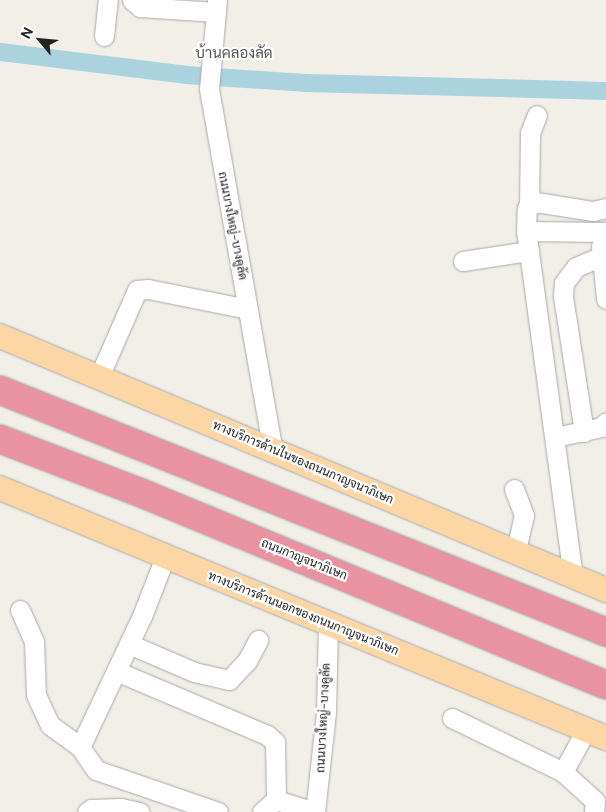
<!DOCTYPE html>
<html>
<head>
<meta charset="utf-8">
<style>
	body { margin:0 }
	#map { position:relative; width:606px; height:812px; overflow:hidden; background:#f2efe9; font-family:"DM Sans",Sarabun,sans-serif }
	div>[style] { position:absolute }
	.canal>* { height:18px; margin:-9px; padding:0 9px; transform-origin:9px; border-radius:9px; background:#aad3df }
	.roads { filter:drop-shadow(0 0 1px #a9a9a9) drop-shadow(0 0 1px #a9a9a9) }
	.minor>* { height:19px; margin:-9.5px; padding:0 9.5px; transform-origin:9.5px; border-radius:9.5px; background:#fff }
	.major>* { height:24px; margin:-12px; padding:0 12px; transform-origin:12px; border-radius:12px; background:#fcd6a4 }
	.highway>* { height:28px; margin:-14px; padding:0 14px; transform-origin:14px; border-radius:14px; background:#e892a2 }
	span { translate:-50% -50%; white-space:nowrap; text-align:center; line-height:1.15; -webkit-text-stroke:4.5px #fff; paint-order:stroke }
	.street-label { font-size:12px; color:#222 }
	.quarter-label { font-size:15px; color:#555 }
	.north { position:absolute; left:15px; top:15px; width:50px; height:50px; -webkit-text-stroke:4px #fff; paint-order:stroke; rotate:298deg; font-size:14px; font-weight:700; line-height:20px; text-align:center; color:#222 }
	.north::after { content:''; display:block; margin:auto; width:18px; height:22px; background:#222; clip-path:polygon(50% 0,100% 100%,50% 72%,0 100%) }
</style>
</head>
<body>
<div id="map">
	<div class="canal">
		<div style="left:0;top:52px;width:187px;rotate:7deg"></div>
		<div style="left:186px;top:75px;width:119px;rotate:3.8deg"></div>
		<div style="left:305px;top:83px;width:301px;rotate:1.5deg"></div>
	</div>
	<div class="roads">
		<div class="minor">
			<div style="left:132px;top:0;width:11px;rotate:41deg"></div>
			<div style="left:140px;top:7px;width:76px;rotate:3.8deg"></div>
			<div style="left:217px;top:0;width:89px;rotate:95.1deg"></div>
			<div style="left:209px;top:89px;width:368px;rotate:80deg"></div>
			<div style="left:104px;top:36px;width:36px;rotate:-84deg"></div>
			<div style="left:529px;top:205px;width:72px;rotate:-89.2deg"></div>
			<div style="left:530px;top:133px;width:19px;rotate:-69deg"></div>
			<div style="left:526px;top:231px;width:80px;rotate:0.7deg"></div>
			<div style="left:601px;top:246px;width:53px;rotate:84.6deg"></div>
			<div style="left:463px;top:261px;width:67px;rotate:-8.6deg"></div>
			<div style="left:99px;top:377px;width:95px;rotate:-66.4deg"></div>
			<div style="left:137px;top:290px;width:11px;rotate:-5deg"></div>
			<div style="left:148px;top:289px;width:102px;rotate:11.3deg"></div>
			<div style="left:584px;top:432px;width:138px;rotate:-98.8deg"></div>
			<div style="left:563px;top:296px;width:13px;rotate:-86deg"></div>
			<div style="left:564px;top:283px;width:20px;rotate:-53deg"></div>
			<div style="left:576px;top:267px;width:28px;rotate:-23deg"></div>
			<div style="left:555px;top:437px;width:48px;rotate:-12deg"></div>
			<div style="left:602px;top:427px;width:6px;rotate:-51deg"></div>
			<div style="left:514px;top:489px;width:28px;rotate:69deg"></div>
			<div style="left:524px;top:515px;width:39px;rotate:103deg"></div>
			<div style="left:165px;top:557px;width:63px;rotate:111.3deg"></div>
			<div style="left:142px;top:616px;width:145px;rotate:115.3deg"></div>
			<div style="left:80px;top:747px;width:28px;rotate:55deg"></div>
			<div style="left:96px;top:770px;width:129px;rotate:19deg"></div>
			<div style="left:573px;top:577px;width:349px;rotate:-97.7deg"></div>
			<div style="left:526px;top:231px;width:23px;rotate:-88deg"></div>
			<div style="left:527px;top:208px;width:11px;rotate:-34deg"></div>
			<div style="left:536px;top:202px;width:58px;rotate:9deg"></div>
			<div style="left:593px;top:211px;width:13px;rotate:-13deg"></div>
			<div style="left:20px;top:610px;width:34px;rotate:66deg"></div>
			<div style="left:34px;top:641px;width:54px;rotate:87.9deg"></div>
			<div style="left:36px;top:695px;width:33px;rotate:65deg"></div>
			<div style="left:50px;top:725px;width:37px;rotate:36deg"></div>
			<div style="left:129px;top:644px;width:71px;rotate:23.3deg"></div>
			<div style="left:194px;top:672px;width:36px;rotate:13deg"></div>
			<div style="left:229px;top:680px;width:26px;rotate:-47deg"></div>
			<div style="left:247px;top:661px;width:24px;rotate:-62deg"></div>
			<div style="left:116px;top:671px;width:164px;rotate:23deg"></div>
			<div style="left:267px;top:735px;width:11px;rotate:41deg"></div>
			<div style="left:275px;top:742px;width:58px;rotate:89deg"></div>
			<div style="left:452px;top:718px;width:123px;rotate:25.9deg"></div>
			<div style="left:586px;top:730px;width:48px;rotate:118.7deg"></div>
			<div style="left:563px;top:772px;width:43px;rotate:42.2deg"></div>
			<div style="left:595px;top:801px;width:11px;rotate:95deg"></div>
			<div style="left:87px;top:812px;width:5px;rotate:-37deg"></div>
			<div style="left:91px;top:809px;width:30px;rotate:-2deg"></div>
			<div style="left:121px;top:808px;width:19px;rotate:12deg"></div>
			<div style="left:262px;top:812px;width:18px;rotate:-41deg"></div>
			<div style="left:276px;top:800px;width:41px;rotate:17.1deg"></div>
			<div style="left:315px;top:812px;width:101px;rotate:-83.7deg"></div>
			<div style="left:326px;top:712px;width:88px;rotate:-88.7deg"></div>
		</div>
		<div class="major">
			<div style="left:0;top:336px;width:657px;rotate:22.74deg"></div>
			<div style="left:0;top:488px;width:656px;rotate:22.42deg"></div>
		</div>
		<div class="highway">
			<div style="left:0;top:390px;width:653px;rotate:21.77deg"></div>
			<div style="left:0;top:439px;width:149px;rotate:20.9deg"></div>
			<div style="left:139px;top:492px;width:505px;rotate:22.45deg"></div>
		</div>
	</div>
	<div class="street-label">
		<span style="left:232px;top:226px;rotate:79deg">ถนนบางใหญ่-บางคูลัด</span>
		<span style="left:303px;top:463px;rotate:23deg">ทางบริการด้านในของถนนกาญจนาภิเษก</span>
		<span style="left:304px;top:560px;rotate:22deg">ถนนกาญจนาภิเษก</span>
		<span style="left:303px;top:614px;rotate:22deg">ทางบริการด้านนอกของถนนกาญจนาภิเษก</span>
		<span style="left:324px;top:718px;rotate:-87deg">ถนนบางใหญ่-บางคูลัด</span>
	</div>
	<div class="quarter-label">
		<span style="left:234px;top:54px">บ้านคลองลัด</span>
	</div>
	<div class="north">N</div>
</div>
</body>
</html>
